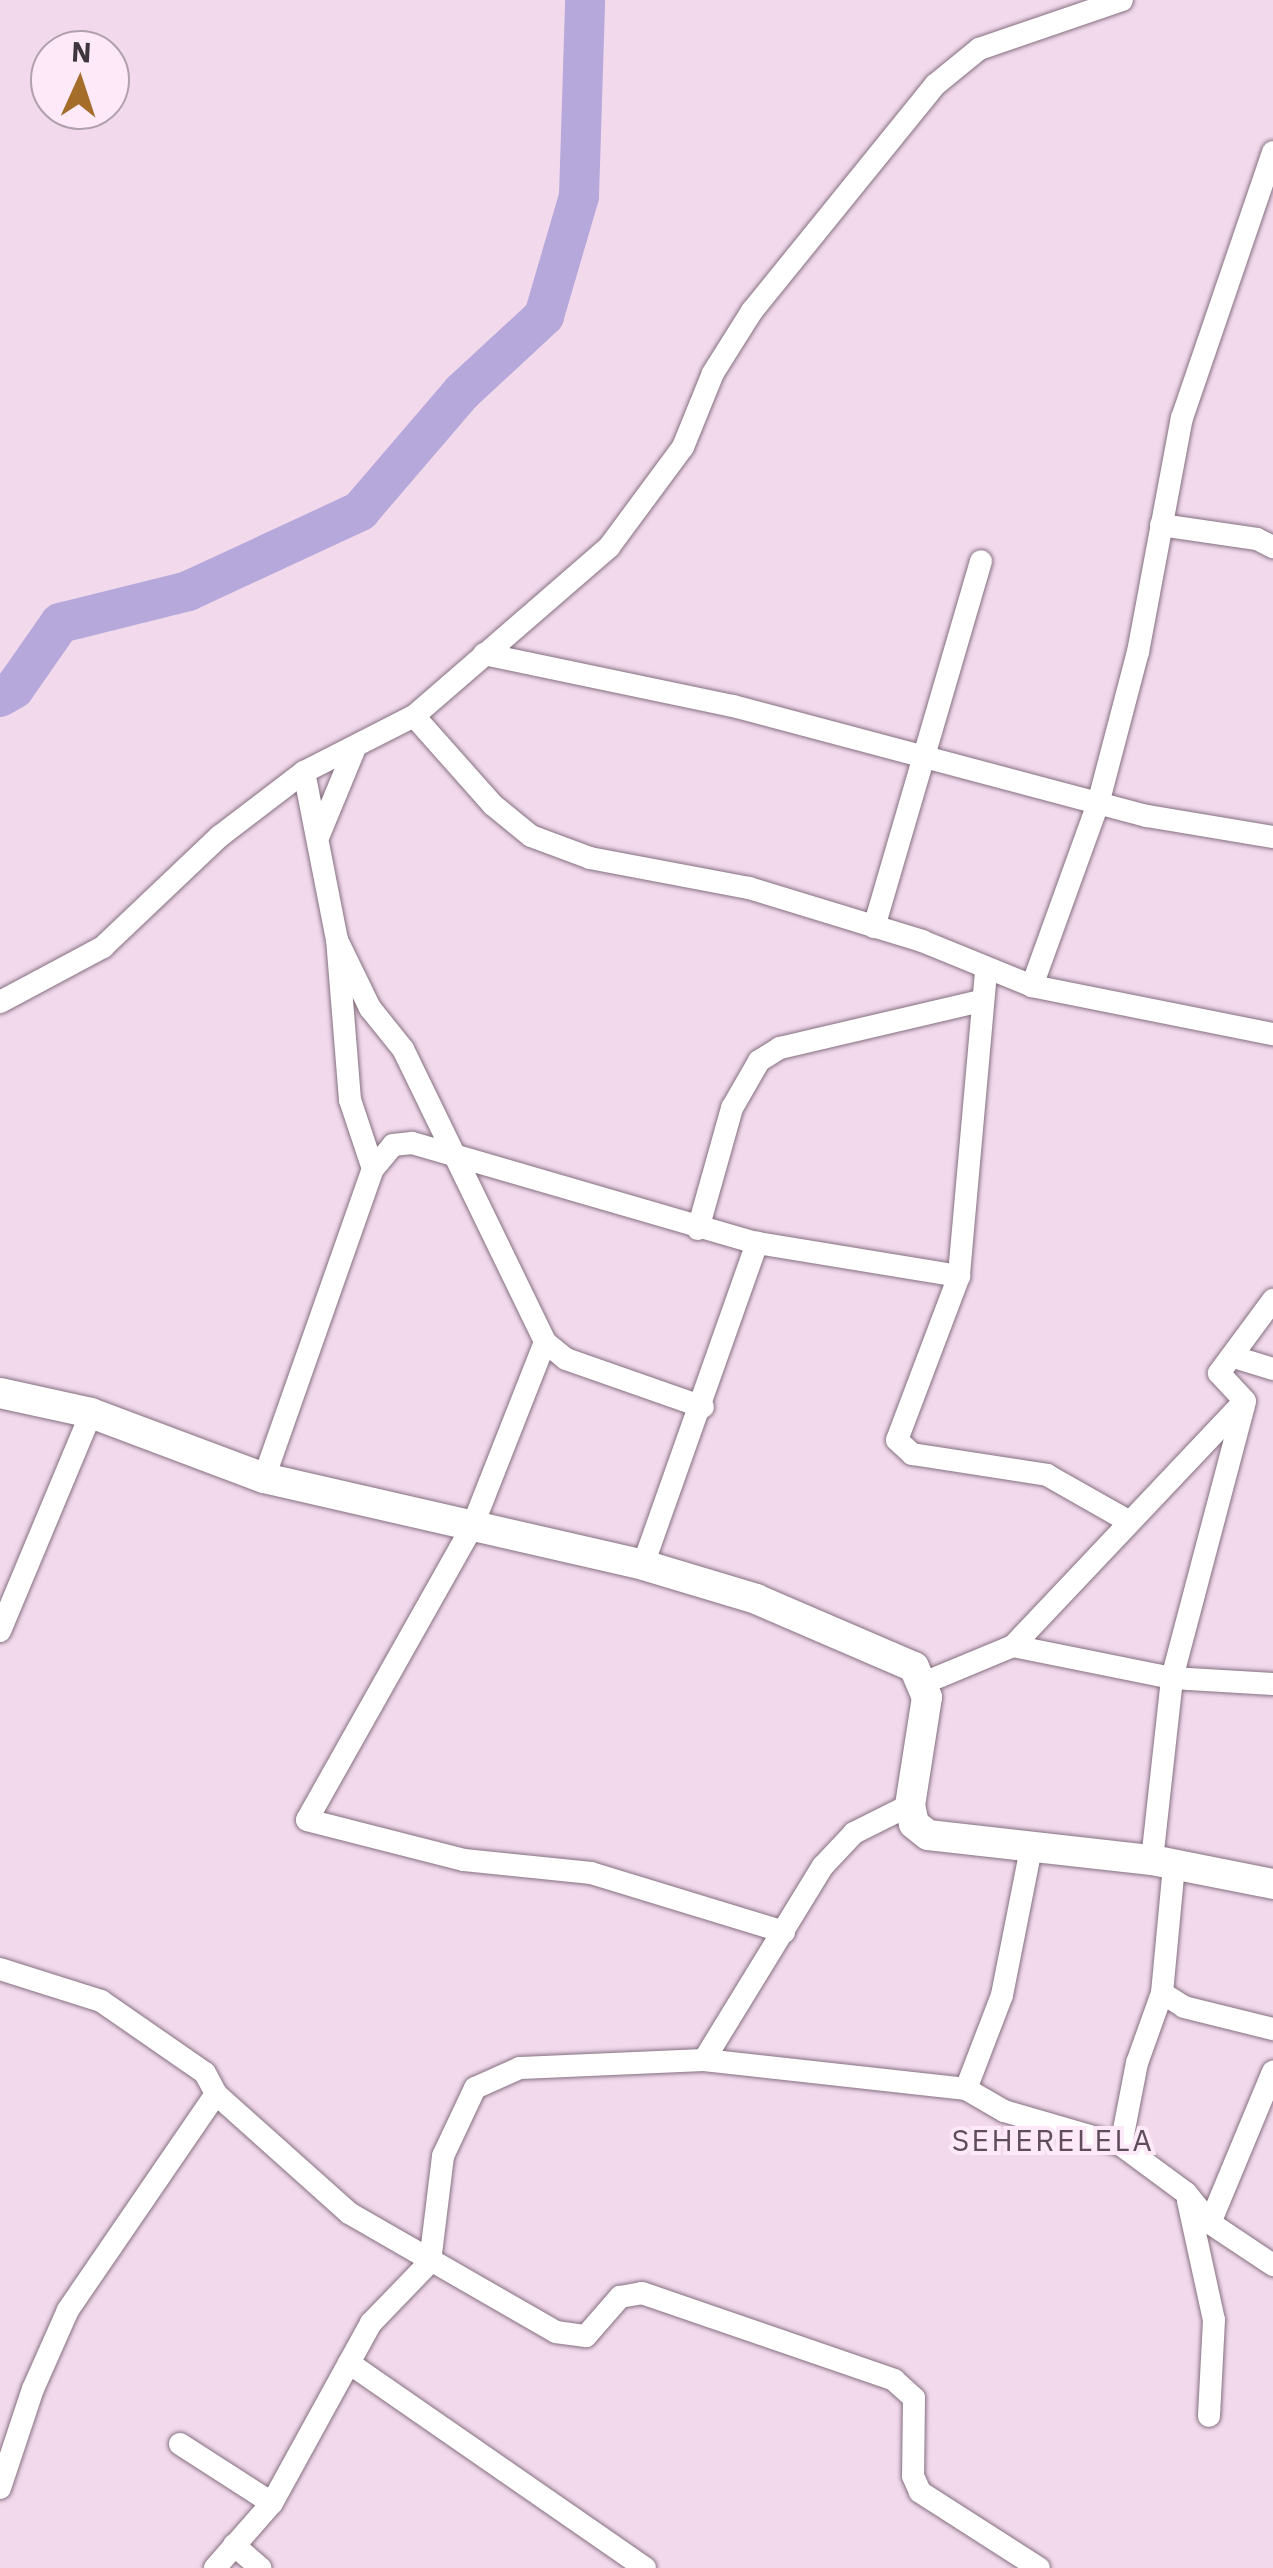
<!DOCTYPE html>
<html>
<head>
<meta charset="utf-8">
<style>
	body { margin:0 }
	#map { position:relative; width:1273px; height:2568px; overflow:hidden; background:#f2daec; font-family:"IBM Plex Sans",sans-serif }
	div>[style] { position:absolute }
	.river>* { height:40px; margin:-20px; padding:0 20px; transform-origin:20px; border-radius:20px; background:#b6a8db }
	.roads { filter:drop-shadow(0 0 2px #857080) drop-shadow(0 0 2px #857080) }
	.minor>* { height:22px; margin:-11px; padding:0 11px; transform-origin:11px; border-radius:11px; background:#fff }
	.tertiary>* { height:30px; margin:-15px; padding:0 15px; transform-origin:15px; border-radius:15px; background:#fff }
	span { translate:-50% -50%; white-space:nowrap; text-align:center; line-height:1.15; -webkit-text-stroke:8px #fde9f8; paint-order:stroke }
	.quarter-label { font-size:30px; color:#604c5b; letter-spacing:2.5px }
	.north { position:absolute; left:30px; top:30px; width:100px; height:100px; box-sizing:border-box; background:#fde9f8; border:2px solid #b1a1ad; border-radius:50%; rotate:3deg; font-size:28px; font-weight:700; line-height:40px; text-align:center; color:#3f353c }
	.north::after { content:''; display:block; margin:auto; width:35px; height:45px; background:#a46d29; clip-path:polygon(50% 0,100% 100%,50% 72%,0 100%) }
</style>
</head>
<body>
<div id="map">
	<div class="river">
		<div style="left:0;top:697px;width:16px;rotate:-30deg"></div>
		<div style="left:14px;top:689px;width:80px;rotate:-55.1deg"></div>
		<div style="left:60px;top:623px;width:132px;rotate:-14deg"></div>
		<div style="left:188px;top:591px;width:190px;rotate:-24.9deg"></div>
		<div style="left:360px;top:511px;width:157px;rotate:-49.4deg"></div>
		<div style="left:462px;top:392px;width:112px;rotate:-42.8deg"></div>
		<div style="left:544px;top:316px;width:125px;rotate:-73.7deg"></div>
		<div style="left:579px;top:196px;width:196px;rotate:-88.2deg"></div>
	</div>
	<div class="roads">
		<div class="minor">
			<div style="left:1161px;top:525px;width:97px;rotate:8.3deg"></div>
			<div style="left:1257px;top:539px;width:18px;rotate:27deg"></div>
			<div style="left:484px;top:654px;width:254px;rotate:11.8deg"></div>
			<div style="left:733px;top:706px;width:428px;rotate:14.9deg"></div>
			<div style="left:1147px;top:816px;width:128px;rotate:9.5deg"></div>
			<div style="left:414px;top:716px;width:119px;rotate:48.4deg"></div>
			<div style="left:493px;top:805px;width:49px;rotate:39.2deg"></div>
			<div style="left:531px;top:836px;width:63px;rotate:20.4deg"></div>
			<div style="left:590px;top:858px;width:162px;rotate:10.7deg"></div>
			<div style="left:749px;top:888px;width:181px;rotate:17deg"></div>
			<div style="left:922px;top:941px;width:119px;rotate:22.2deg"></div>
			<div style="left:1032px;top:986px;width:246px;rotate:11.3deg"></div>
			<div style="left:319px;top:835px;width:92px;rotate:-67.6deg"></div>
			<div style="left:874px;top:927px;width:381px;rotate:-73.7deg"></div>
			<div style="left:337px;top:940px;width:76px;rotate:64.1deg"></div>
			<div style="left:370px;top:1008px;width:53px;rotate:51.2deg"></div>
			<div style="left:403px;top:1049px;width:326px;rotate:64.1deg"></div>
			<div style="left:545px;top:1342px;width:199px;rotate:111.5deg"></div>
			<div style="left:472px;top:1527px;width:336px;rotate:119.4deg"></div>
			<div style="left:307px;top:1820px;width:162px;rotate:14.3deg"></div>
			<div style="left:464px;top:1860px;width:128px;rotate:5.8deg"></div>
			<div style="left:591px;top:1873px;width:202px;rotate:17deg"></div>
			<div style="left:986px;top:972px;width:305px;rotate:95.1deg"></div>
			<div style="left:959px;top:1276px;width:175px;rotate:110.7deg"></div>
			<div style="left:897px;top:1440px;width:21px;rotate:43deg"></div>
			<div style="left:912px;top:1454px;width:137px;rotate:8.8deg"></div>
			<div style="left:1047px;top:1475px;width:93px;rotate:29.6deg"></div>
			<div style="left:1032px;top:986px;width:194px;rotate:-70.1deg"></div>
			<div style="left:1098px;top:804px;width:157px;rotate:-75.3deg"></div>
			<div style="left:1138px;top:652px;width:238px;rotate:-79.4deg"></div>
			<div style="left:1182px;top:418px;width:281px;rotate:-71.1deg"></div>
			<div style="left:0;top:1002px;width:117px;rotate:-28.1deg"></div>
			<div style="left:103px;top:947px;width:161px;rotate:-43.5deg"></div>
			<div style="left:220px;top:836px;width:106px;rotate:-37.3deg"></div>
			<div style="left:304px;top:772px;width:123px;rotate:-27deg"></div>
			<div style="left:414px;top:716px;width:258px;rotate:-40.9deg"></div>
			<div style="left:609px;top:547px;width:124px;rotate:-53.5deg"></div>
			<div style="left:683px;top:447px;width:80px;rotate:-67.9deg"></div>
			<div style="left:713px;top:373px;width:73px;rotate:-57.8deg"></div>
			<div style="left:752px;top:311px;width:291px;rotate:-51deg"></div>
			<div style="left:935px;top:85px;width:57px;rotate:-39.3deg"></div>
			<div style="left:979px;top:49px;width:151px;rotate:-18.9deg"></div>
			<div style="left:373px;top:1169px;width:31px;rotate:-50deg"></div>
			<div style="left:393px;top:1145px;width:19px;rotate:-6deg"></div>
			<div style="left:412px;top:1143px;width:359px;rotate:16.2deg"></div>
			<div style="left:757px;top:1243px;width:205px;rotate:9.3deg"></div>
			<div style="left:698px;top:1229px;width:126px;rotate:-74.3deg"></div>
			<div style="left:732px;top:1108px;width:54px;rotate:-60.1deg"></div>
			<div style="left:759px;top:1061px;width:25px;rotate:-32deg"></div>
			<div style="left:780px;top:1048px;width:205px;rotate:-13.2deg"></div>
			<div style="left:545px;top:1342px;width:27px;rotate:39deg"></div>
			<div style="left:566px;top:1359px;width:145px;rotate:19.3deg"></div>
			<div style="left:1234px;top:1357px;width:41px;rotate:17.1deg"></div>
			<div style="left:264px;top:1478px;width:328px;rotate:-70.6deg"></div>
			<div style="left:373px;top:1169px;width:73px;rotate:-108.4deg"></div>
			<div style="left:350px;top:1100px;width:161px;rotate:-94.6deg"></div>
			<div style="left:337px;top:940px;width:171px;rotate:-101.1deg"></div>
			<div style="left:643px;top:1565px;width:342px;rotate:-70.5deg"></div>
			<div style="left:0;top:1631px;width:236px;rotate:-67.3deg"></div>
			<div style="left:1013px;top:1646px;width:162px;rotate:11.4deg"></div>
			<div style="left:1172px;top:1678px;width:101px;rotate:3.4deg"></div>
			<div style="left:924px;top:1683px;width:96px;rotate:-22.6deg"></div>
			<div style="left:1013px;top:1646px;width:337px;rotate:-46.6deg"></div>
			<div style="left:1245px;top:1401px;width:38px;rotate:-133deg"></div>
			<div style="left:1219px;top:1373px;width:91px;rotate:-53.5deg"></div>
			<div style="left:1152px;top:1860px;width:183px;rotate:-83.7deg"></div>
			<div style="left:1172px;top:1678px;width:282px;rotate:-75.2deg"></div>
			<div style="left:0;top:1969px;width:106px;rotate:17.6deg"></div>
			<div style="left:101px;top:2001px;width:126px;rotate:34.7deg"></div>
			<div style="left:205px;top:2073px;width:24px;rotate:62deg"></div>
			<div style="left:216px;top:2094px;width:178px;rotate:41.8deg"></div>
			<div style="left:349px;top:2213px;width:239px;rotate:29.9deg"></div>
			<div style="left:556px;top:2332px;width:30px;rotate:8deg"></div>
			<div style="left:586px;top:2336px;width:52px;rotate:-48.9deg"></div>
			<div style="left:620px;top:2297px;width:22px;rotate:-10deg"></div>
			<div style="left:642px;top:2293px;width:267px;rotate:19deg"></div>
			<div style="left:894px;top:2380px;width:27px;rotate:42deg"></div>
			<div style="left:914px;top:2398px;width:78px;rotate:90.7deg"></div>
			<div style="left:913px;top:2476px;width:17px;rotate:66deg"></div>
			<div style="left:920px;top:2492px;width:141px;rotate:32.6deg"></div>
			<div style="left:1162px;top:1993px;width:26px;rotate:32deg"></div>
			<div style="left:1184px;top:2007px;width:92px;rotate:13.9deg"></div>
			<div style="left:704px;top:2060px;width:264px;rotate:6.3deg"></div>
			<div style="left:966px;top:2089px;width:44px;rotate:30.1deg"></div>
			<div style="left:1004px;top:2111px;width:122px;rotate:16.2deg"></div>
			<div style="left:1121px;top:2145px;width:81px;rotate:36.4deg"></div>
			<div style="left:1186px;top:2193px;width:38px;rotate:51deg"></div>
			<div style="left:1210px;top:2223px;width:76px;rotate:33.7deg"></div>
			<div style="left:966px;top:2089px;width:101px;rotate:-69deg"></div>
			<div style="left:1002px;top:1995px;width:149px;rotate:-78.8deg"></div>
			<div style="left:1121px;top:2145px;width:84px;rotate:-79deg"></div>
			<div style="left:1137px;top:2063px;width:74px;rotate:-70.3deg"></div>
			<div style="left:1162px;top:1993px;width:129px;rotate:-84.6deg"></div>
			<div style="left:1188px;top:2201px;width:122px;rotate:77.7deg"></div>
			<div style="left:1214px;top:2320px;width:96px;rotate:93deg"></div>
			<div style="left:1210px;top:2223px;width:164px;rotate:-67.4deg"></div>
			<div style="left:349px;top:2363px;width:360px;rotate:34.7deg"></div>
			<div style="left:180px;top:2444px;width:109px;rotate:32.7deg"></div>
			<div style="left:0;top:2488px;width:104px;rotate:-71.6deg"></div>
			<div style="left:33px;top:2389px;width:86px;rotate:-66.1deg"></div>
			<div style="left:68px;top:2310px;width:262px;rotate:-55.6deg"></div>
			<div style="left:234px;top:2545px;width:35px;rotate:41deg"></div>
			<div style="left:215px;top:2568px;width:86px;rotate:-48.8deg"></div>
			<div style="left:272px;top:2503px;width:205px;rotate:-61.2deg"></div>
			<div style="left:371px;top:2323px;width:85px;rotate:-46deg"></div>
			<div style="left:430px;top:2262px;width:107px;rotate:-83deg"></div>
			<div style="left:443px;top:2156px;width:75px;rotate:-64.8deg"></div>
			<div style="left:475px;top:2088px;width:49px;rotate:-24deg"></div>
			<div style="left:520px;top:2068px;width:184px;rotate:-2.5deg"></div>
			<div style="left:704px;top:2060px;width:228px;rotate:-58.5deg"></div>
			<div style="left:823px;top:1866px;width:45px;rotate:-46.8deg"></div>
			<div style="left:854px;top:1833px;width:63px;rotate:-26.6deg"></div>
		</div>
		<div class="tertiary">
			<div style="left:0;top:1393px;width:93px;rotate:12.4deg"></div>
			<div style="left:91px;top:1413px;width:185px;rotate:20.6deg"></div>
			<div style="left:264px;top:1478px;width:389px;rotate:12.9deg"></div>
			<div style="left:643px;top:1565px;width:118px;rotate:16.7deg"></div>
			<div style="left:756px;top:1599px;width:172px;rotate:23.3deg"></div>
			<div style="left:914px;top:1667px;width:33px;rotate:67deg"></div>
			<div style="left:927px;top:1697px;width:109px;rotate:98.9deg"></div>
			<div style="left:910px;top:1805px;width:19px;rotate:78deg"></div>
			<div style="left:914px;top:1824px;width:18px;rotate:38deg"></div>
			<div style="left:928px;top:1835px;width:225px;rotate:6.4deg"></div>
			<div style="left:1152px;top:1860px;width:123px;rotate:11.2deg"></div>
		</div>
	</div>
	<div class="quarter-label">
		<span style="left:1053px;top:2140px">SEHERELELA</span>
	</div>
	<div class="north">N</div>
</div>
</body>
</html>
